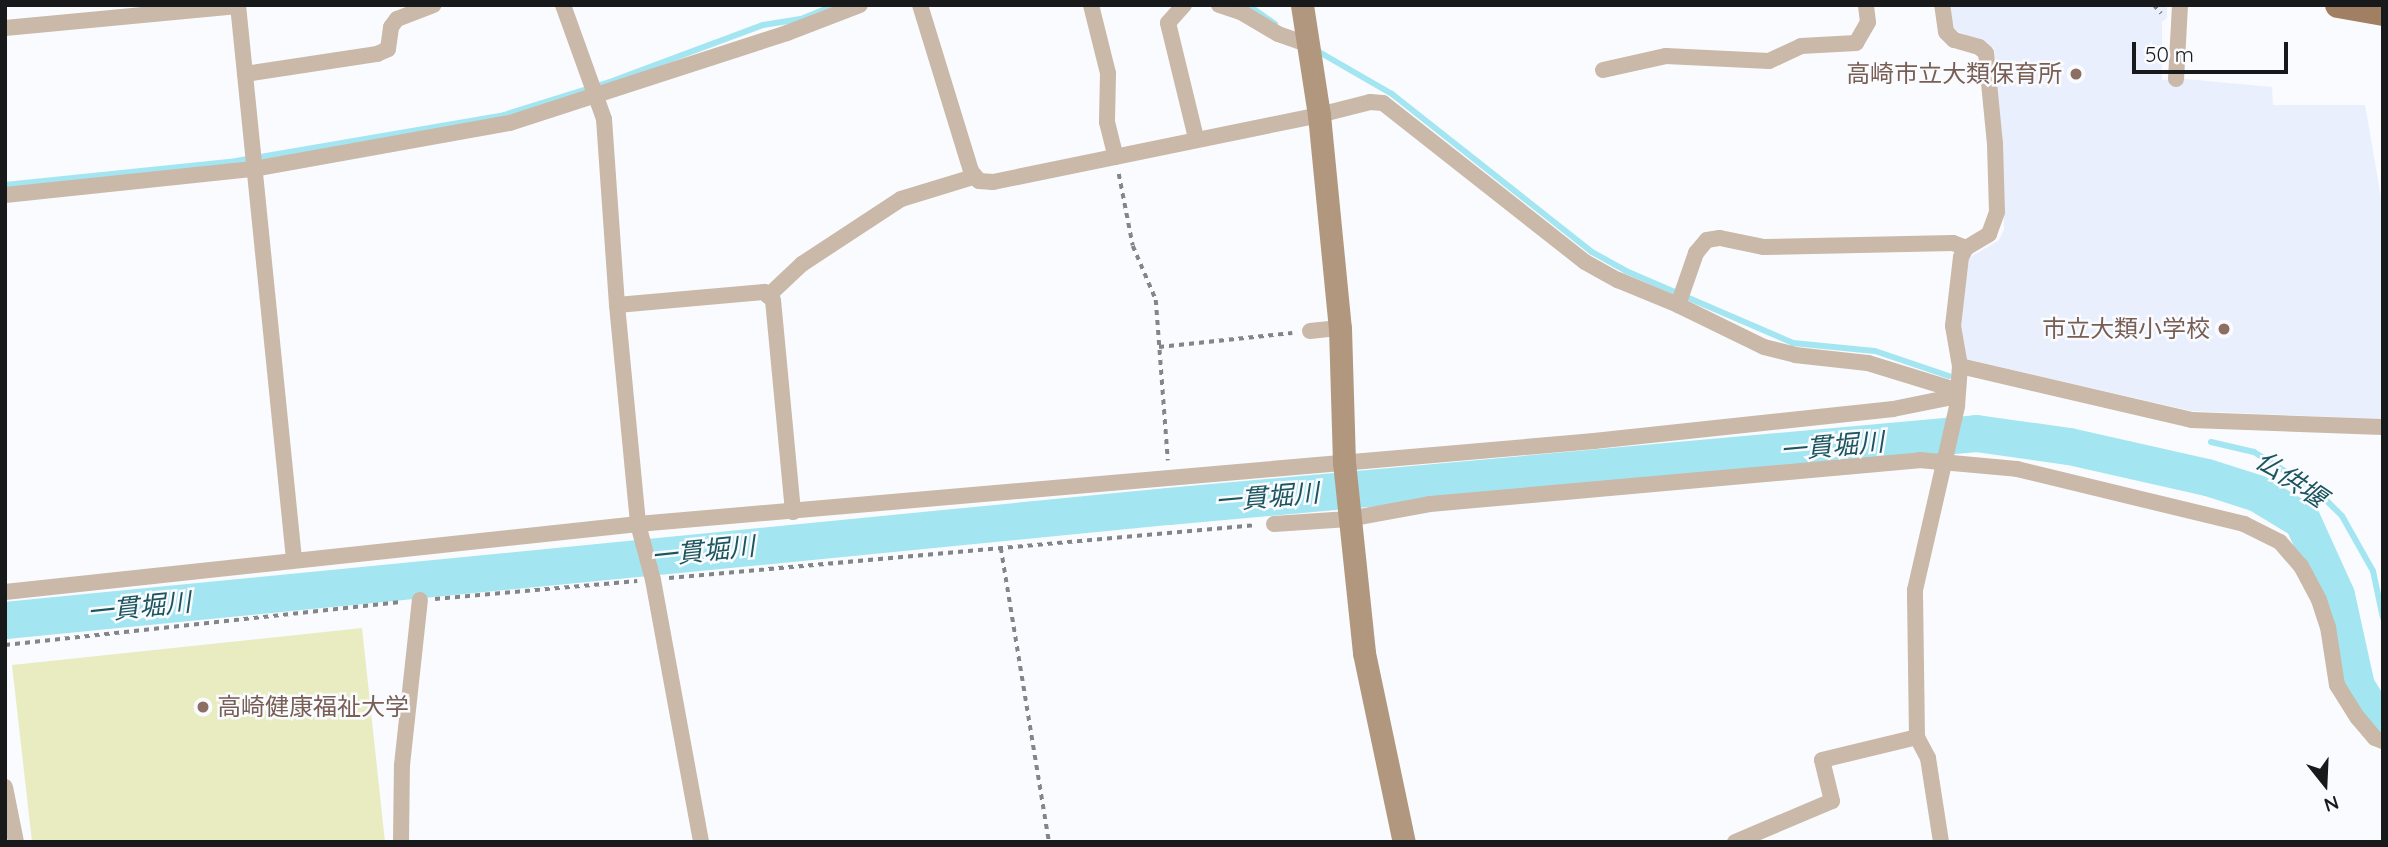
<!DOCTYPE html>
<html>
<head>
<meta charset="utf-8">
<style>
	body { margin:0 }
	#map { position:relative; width:2388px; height:847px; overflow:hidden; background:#f9fbfe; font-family:Quicksand,"Noto Sans JP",sans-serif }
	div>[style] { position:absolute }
	.built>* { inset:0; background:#e9effc }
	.green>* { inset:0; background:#e9ecc1 }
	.stream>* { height:6px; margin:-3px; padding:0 3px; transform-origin:3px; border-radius:3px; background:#a3e6f1 }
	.river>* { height:37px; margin:-18.5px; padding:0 18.5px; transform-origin:18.5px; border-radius:18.5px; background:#a3e6f1 }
	.path>* { height:3.5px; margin-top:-1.75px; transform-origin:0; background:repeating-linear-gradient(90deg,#848588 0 5px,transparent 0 10px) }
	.street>* { height:16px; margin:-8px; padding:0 8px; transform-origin:8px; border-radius:8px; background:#cab8a8 }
	.secondary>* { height:23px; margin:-11.5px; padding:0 11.5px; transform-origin:11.5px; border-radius:11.5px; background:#b2977f }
	.primary>* { height:26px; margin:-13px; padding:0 13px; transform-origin:13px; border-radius:13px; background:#a07f62 }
	.dots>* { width:19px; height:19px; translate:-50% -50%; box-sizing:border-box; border:4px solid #f9fbfe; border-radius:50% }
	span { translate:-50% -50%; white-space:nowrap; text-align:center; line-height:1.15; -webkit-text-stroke:5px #f9fbfe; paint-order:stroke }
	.education-label { font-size:24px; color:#785e54 }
	.right { translate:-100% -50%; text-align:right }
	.left { translate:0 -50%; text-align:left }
	.water-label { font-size:26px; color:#1d555e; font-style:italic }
	.frame { position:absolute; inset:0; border:7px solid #18191b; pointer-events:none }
	.north { position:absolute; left:2290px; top:749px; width:70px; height:70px; -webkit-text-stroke:5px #f9fbfe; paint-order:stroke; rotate:162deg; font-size:19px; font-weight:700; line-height:28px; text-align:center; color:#18191b }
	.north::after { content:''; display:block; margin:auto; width:24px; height:32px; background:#18191b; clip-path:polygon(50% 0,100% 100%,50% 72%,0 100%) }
	.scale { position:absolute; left:2132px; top:42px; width:156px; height:32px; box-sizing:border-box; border:4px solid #18191b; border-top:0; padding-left:9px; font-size:21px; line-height:24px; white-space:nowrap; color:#18191b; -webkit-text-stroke:5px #f9fbfe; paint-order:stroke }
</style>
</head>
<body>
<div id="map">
	<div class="built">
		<div style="clip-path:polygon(1949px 5px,2167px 5px,2167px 18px,2162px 22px,2162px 80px,2185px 79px,2272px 87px,2273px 105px,2365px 105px,2383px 209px,2383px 419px,2191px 411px,1966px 359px,1960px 327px,1969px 258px,1999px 240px,2004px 230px,2002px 154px,1994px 48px,1951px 28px)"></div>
	</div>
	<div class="green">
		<div style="clip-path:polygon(362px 628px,385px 842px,32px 842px,12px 665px)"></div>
	</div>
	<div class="stream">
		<div style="left:1248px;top:5px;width:33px;rotate:35deg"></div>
		<div style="left:1314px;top:49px;width:90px;rotate:30deg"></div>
		<div style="left:1392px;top:94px;width:255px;rotate:38.3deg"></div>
		<div style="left:1592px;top:252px;width:39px;rotate:29deg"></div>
		<div style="left:1626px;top:271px;width:182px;rotate:23.3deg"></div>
		<div style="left:1793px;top:343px;width:82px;rotate:5.6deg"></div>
		<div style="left:1875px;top:351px;width:78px;rotate:18.7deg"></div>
		<div style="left:5px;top:185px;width:232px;rotate:-5.9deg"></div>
		<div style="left:236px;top:161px;width:272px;rotate:-9.7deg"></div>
		<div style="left:504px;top:115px;width:108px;rotate:-17.3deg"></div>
		<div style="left:607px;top:83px;width:166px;rotate:-20.4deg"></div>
		<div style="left:763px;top:25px;width:38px;rotate:-9deg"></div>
		<div style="left:801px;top:19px;width:37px;rotate:-22deg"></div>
		<div style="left:2211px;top:442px;width:44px;rotate:13.1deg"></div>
		<div style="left:2254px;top:452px;width:74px;rotate:31.8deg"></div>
		<div style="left:2317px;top:491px;width:35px;rotate:45deg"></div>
		<div style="left:2342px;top:516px;width:63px;rotate:60.6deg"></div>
		<div style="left:2373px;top:571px;width:48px;rotate:78deg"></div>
	</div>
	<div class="river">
		<div style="left:5px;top:620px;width:1169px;rotate:-5.6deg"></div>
		<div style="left:1168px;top:506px;width:811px;rotate:-5.16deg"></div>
		<div style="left:1976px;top:433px;width:94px;rotate:8deg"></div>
		<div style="left:2069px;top:446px;width:141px;rotate:12.7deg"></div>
		<div style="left:2207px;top:477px;width:52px;rotate:17.7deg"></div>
		<div style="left:2257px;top:493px;width:52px;rotate:31deg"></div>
		<div style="left:2302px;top:520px;width:82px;rotate:65.6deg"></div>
		<div style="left:2336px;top:595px;width:93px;rotate:77.6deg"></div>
		<div style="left:2356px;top:686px;width:28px;rotate:58deg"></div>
		<div style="left:2371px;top:710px;width:12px;rotate:14deg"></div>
	</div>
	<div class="path">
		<div style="left:2154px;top:5px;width:11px;rotate:49deg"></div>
		<div style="left:1119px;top:174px;width:73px;rotate:79deg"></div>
		<div style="left:1133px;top:246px;width:59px;rotate:66.9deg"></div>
		<div style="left:1156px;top:300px;width:161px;rotate:85.7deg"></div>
		<div style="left:1159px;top:347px;width:134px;rotate:-6deg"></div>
		<div style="left:1001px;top:548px;width:298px;rotate:80.7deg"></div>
		<div style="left:669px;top:578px;width:590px;rotate:-5.15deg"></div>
		<div style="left:435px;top:599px;width:203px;rotate:-5.1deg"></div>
		<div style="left:5px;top:645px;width:400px;rotate:-6.2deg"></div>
	</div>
	<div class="street">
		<div style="left:238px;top:5px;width:557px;rotate:84.23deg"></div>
		<div style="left:563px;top:5px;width:121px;rotate:70.2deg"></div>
		<div style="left:604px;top:119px;width:186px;rotate:86deg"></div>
		<div style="left:617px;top:305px;width:220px;rotate:84.5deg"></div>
		<div style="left:638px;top:524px;width:58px;rotate:75deg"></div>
		<div style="left:653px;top:580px;width:266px;rotate:79.6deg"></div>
		<div style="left:920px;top:5px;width:174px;rotate:72.9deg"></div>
		<div style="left:971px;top:171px;width:13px;rotate:51deg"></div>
		<div style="left:979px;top:181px;width:14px;rotate:4deg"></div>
		<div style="left:993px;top:182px;width:333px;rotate:-11.6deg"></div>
		<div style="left:1319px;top:115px;width:53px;rotate:-14.3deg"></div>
		<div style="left:1370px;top:102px;width:13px;rotate:4deg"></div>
		<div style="left:1383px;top:103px;width:257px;rotate:38.2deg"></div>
		<div style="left:1585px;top:262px;width:38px;rotate:29deg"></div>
		<div style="left:1618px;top:280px;width:65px;rotate:22.6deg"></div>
		<div style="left:1678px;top:305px;width:96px;rotate:26deg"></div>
		<div style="left:1764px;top:347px;width:32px;rotate:14deg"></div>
		<div style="left:1795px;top:355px;width:73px;rotate:6.3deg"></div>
		<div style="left:1868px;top:363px;width:92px;rotate:17.1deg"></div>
		<div style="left:1091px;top:5px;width:70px;rotate:76deg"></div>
		<div style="left:1108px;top:73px;width:49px;rotate:91.2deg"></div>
		<div style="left:1107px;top:122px;width:36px;rotate:76deg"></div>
		<div style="left:1184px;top:5px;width:24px;rotate:132deg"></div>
		<div style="left:1168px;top:23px;width:118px;rotate:76.3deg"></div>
		<div style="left:1219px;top:5px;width:23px;rotate:18deg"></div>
		<div style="left:1241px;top:12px;width:43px;rotate:30.7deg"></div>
		<div style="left:1278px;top:34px;width:31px;rotate:19deg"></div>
		<div style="left:5px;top:28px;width:234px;rotate:-5.4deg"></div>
		<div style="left:1603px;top:70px;width:65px;rotate:-12.5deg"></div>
		<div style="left:1666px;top:56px;width:103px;rotate:2.8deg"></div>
		<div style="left:1769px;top:61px;width:35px;rotate:-25deg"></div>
		<div style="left:1801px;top:46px;width:55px;rotate:-3.1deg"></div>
		<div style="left:1856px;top:43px;width:24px;rotate:-60deg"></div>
		<div style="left:1868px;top:22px;width:17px;rotate:-97deg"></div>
		<div style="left:245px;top:74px;width:134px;rotate:-8.6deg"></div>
		<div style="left:377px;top:54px;width:12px;rotate:-24deg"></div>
		<div style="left:388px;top:49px;width:22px;rotate:-82deg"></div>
		<div style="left:391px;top:27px;width:10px;rotate:-53deg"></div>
		<div style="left:397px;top:19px;width:39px;rotate:-21deg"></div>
		<div style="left:2176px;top:79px;width:74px;rotate:-86.9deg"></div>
		<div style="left:5px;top:195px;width:250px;rotate:-6deg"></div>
		<div style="left:254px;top:169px;width:260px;rotate:-10.2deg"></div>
		<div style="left:510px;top:123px;width:291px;rotate:-18deg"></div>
		<div style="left:787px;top:33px;width:78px;rotate:-21deg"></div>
		<div style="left:768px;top:296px;width:47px;rotate:-43.3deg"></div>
		<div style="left:802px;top:264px;width:118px;rotate:-33.3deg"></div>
		<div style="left:901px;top:199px;width:75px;rotate:-17deg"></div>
		<div style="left:617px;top:305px;width:148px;rotate:-5.1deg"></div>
		<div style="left:764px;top:292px;width:12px;rotate:42deg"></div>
		<div style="left:773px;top:300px;width:213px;rotate:84.6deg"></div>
		<div style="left:1678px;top:305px;width:55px;rotate:-70.9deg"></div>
		<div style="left:1696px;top:253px;width:17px;rotate:-50deg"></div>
		<div style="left:1707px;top:240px;width:13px;rotate:-9deg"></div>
		<div style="left:1720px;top:238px;width:45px;rotate:11.6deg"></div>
		<div style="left:1764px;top:247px;width:189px;rotate:-1.2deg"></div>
		<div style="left:1953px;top:243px;width:14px;rotate:21deg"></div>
		<div style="left:1310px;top:331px;width:30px;rotate:-6deg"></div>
		<div style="left:1960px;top:366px;width:238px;rotate:13.1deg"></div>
		<div style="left:2192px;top:420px;width:191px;rotate:2.1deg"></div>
		<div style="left:1274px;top:524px;width:75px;rotate:-3.8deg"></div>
		<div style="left:1349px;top:519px;width:82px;rotate:-10.5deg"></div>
		<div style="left:1430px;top:504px;width:491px;rotate:-5.1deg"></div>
		<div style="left:1919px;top:460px;width:98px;rotate:5.2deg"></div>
		<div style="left:2017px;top:469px;width:234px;rotate:13.6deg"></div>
		<div style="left:2244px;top:524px;width:40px;rotate:26.6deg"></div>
		<div style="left:2280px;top:542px;width:32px;rotate:49deg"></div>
		<div style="left:2301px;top:566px;width:38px;rotate:62deg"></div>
		<div style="left:2319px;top:600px;width:28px;rotate:72deg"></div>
		<div style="left:2328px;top:627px;width:59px;rotate:81.2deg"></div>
		<div style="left:2337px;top:685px;width:39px;rotate:58deg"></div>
		<div style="left:2358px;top:718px;width:26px;rotate:50deg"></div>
		<div style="left:2375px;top:738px;width:9px;rotate:21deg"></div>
		<div style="left:5px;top:592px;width:637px;rotate:-6.13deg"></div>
		<div style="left:638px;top:524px;width:960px;rotate:-4.96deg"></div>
		<div style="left:1594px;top:441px;width:301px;rotate:-6.1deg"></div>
		<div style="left:1893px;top:409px;width:65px;rotate:-11.5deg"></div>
		<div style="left:5px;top:787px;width:56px;rotate:78.7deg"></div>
		<div style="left:401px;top:842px;width:77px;rotate:-89.3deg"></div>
		<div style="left:402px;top:765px;width:166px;rotate:-83.8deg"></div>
		<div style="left:1735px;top:842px;width:105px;rotate:-22.9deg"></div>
		<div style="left:1832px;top:801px;width:42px;rotate:-103.7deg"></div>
		<div style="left:1822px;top:760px;width:98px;rotate:-13.6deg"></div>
		<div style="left:1941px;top:842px;width:85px;rotate:-98.8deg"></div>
		<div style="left:1928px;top:758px;width:24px;rotate:-118deg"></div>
		<div style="left:1917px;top:737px;width:147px;rotate:-90.8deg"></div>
		<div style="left:1915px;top:590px;width:189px;rotate:-77.1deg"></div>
		<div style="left:1957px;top:406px;width:40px;rotate:-85.7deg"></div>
		<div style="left:1960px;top:366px;width:41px;rotate:-99.9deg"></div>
		<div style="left:1953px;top:326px;width:69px;rotate:-83.4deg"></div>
		<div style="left:1961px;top:257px;width:10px;rotate:-61deg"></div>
		<div style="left:1966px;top:248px;width:27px;rotate:-31deg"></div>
		<div style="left:1989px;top:234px;width:23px;rotate:-70deg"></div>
		<div style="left:1997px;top:212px;width:68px;rotate:-91.7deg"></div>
		<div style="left:1995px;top:144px;width:91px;rotate:-95.6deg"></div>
		<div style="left:1986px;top:53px;width:9px;rotate:-139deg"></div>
		<div style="left:1979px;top:47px;width:26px;rotate:-164deg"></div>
		<div style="left:1954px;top:40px;width:11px;rotate:-135deg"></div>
		<div style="left:1946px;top:32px;width:27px;rotate:-98deg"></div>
	</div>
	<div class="secondary">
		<div style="left:1302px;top:5px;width:111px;rotate:81.2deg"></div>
		<div style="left:1319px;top:115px;width:214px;rotate:84.4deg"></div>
		<div style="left:1340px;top:328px;width:134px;rotate:88.3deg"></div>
		<div style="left:1344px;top:462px;width:192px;rotate:84deg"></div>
		<div style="left:1364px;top:653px;width:193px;rotate:78.1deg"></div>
	</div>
	<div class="primary">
		<div style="left:2338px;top:5px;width:46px;rotate:10.1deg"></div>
	</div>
	<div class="dots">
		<div style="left:2076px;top:74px;background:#8d6e63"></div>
		<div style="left:2224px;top:329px;background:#8d6e63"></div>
		<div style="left:203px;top:707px;background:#8d6e63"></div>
	</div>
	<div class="education-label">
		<span class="right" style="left:2062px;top:74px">高崎市立大類保育所</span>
		<span class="right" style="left:2210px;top:329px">市立大類小学校</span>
		<span class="left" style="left:217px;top:707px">高崎健康福祉大学</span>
	</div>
	<div class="water-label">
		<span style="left:1832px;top:446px;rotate:-5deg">一貫堀川</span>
		<span style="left:2291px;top:479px;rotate:34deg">仏供堰</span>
		<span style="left:1267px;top:497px;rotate:-5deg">一貫堀川</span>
		<span style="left:703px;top:551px;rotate:-6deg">一貫堀川</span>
		<span style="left:139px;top:607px;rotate:-6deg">一貫堀川</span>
	</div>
	<div class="frame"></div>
	<div class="north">N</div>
	<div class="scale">50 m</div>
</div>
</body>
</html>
